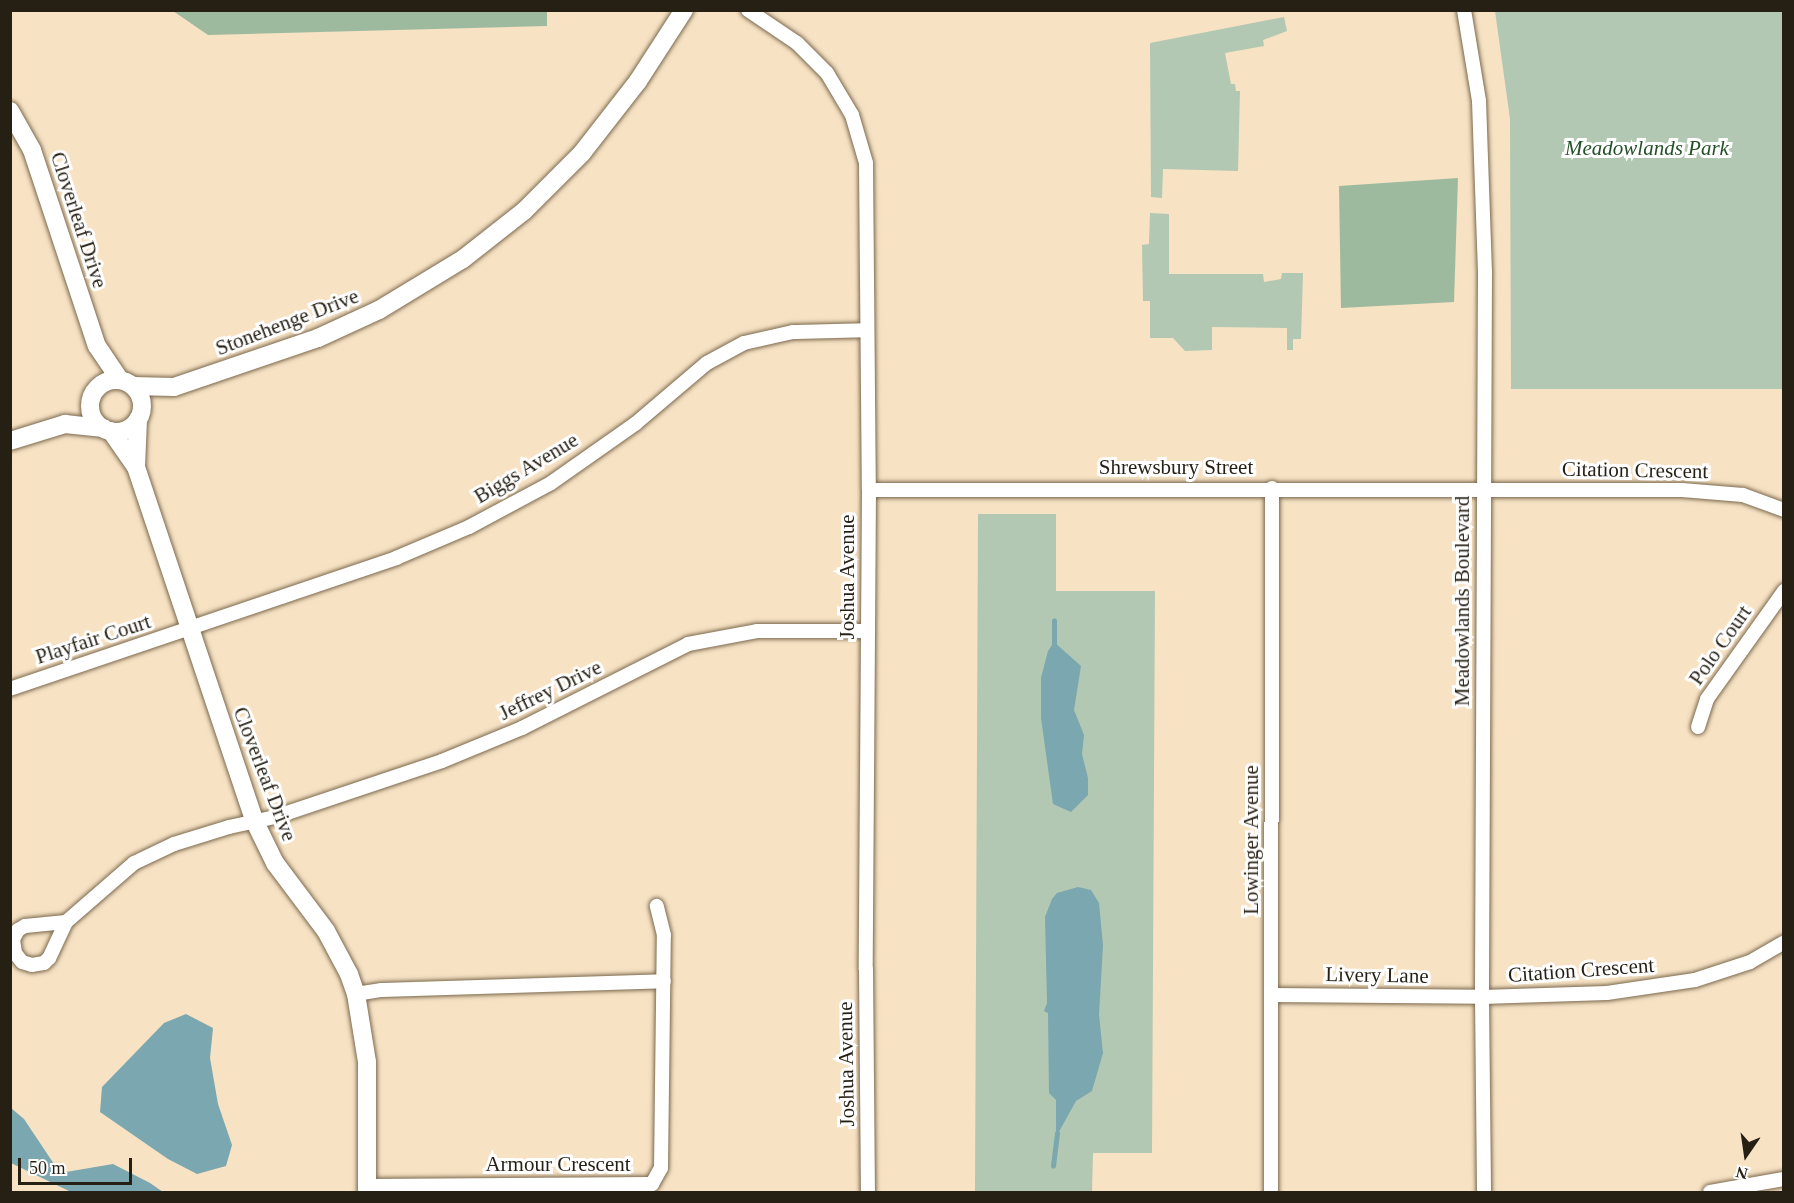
<!DOCTYPE html>
<html>
<head>
<meta charset="utf-8">
<style>
	body { margin:0 }
	#map { position:relative; width:1794px; height:1203px; overflow:hidden; background:#f7e2c4; font-family:"Times New Roman",serif }
	div>[style] { position:absolute }
	.green>* { inset:0; background:#b2c8b2 }
	.forest>* { inset:0; background:#9dba9e }
	.water>* { inset:0; background:#7aa7b0 }
	.stream>* { height:4.5px; margin:-2.25px; padding:0 2.25px; transform-origin:2.25px; border-radius:2.25px; background:#7aa7b0 }
	.roads { filter:drop-shadow(0 0 2px #7b694e) drop-shadow(0 0 2px #7b694e) }
	.minor>* { height:14px; margin:-7px; padding:0 7px; transform-origin:7px; border-radius:7px; background:#fff }
	.tertiary>* { height:18px; margin:-9px; padding:0 9px; transform-origin:9px; border-radius:9px; background:#fff }
	.tertiary>.ring { margin:-9px; padding:0; box-sizing:content-box; background:none; border:18px solid #fff; border-radius:50% }
	span { translate:-50% -50%; white-space:nowrap; text-align:center; line-height:1.15; -webkit-text-stroke:6px #fff; paint-order:stroke }
	.park-label { font-size:21px; color:#25512a; font-style:italic }
	.street-label { font-size:21px; color:#261f14 }
	.frame { position:absolute; inset:0; border:12px solid #261f14; pointer-events:none }
	.north { position:absolute; left:1716px; top:1125px; width:60px; height:60px; -webkit-text-stroke:4px #fff; paint-order:stroke; rotate:193deg; font-size:16px; font-weight:700; line-height:24px; text-align:center; color:#261f14 }
	.north::after { content:''; display:block; margin:auto; width:21px; height:27px; background:#261f14; clip-path:polygon(50% 0,100% 100%,50% 72%,0 100%) }
	.scale { position:absolute; left:18px; top:1158px; width:114px; height:27px; box-sizing:border-box; border:3px solid #261f14; border-top:0; padding-left:8px; font-size:18px; line-height:21px; white-space:nowrap; color:#261f14; -webkit-text-stroke:4px #fff; paint-order:stroke }
</style>
</head>
<body>
<div id="map">
	<div class="green">
		<div style="clip-path:polygon(1495px 11px,1783px 11px,1783px 389px,1511px 389px,1510px 119px)"></div>
		<div style="clip-path:polygon(1284px 17px,1287px 31px,1263px 40px,1264px 46px,1225px 53px,1231px 84px,1235px 84px,1236px 91px,1240px 91px,1238px 171px,1163px 169px,1162px 198px,1151px 197px,1150px 43px)"></div>
		<div style="clip-path:polygon(1150px 213px,1169px 214px,1169px 274px,1263px 274px,1264px 282px,1281px 279px,1282px 273px,1303px 273px,1301px 339px,1293px 339px,1293px 350px,1287px 350px,1287px 328px,1212px 327px,1212px 350px,1185px 351px,1173px 338px,1150px 338px,1150px 301px,1143px 301px,1142px 245px,1149px 244px)"></div>
		<div style="clip-path:polygon(978px 514px,1056px 514px,1056px 591px,1155px 591px,1152px 1153px,1093px 1153px,1092px 1192px,975px 1192px)"></div>
	</div>
	<div class="forest">
		<div style="clip-path:polygon(547px 11px,547px 26px,208px 35px,173px 11px)"></div>
		<div style="clip-path:polygon(1458px 178px,1454px 302px,1341px 308px,1339px 186px)"></div>
	</div>
	<div class="water">
		<div style="clip-path:polygon(1054px 642px,1081px 666px,1074px 710px,1084px 735px,1082px 754px,1088px 778px,1088px 795px,1071px 812px,1053px 804px,1041px 718px,1041px 678px,1048px 651px)"></div>
		<div style="clip-path:polygon(1078px 887px,1091px 890px,1099px 903px,1103px 945px,1099px 1015px,1103px 1053px,1092px 1091px,1076px 1101px,1056px 1137px,1056px 1100px,1049px 1093px,1048px 1013px,1044px 1011px,1047px 1003px,1045px 917px,1052px 899px,1057px 893px)"></div>
		<div style="clip-path:polygon(186px 1014px,213px 1028px,210px 1058px,218px 1104px,232px 1145px,226px 1166px,197px 1174px,168px 1159px,100px 1112px,102px 1087px,164px 1023px)"></div>
		<div style="clip-path:polygon(11px 1108px,24px 1119px,60px 1173px,113px 1164px,150px 1183px,163px 1192px,71px 1192px,11px 1163px)"></div>
	</div>
	<div class="stream">
		<div style="left:1054px;top:646px;width:25px;rotate:-90deg"></div>
		<div style="left:1053px;top:1166px;width:33px;rotate:-83deg"></div>
	</div>
	<div class="roads">
		<div class="minor">
			<div style="left:748px;top:10px;width:59px;rotate:34deg"></div>
			<div style="left:797px;top:43px;width:42px;rotate:45deg"></div>
			<div style="left:827px;top:73px;width:49px;rotate:59.2deg"></div>
			<div style="left:852px;top:115px;width:50px;rotate:73.7deg"></div>
			<div style="left:866px;top:163px;width:327px;rotate:89.5deg"></div>
			<div style="left:869px;top:490px;width:479px;rotate:90.4deg"></div>
			<div style="left:866px;top:969px;width:223px;rotate:89.5deg"></div>
			<div style="left:1464px;top:10px;width:92px;rotate:80.6deg"></div>
			<div style="left:1479px;top:101px;width:172px;rotate:88deg"></div>
			<div style="left:1485px;top:273px;width:724px;rotate:90.24deg"></div>
			<div style="left:1482px;top:997px;width:195px;rotate:89.4deg"></div>
			<div style="left:869px;top:490px;width:813px"></div>
			<div style="left:1682px;top:490px;width:61px;rotate:4.7deg"></div>
			<div style="left:1743px;top:495px;width:44px;rotate:20.1deg"></div>
			<div style="left:10px;top:689px;width:408px;rotate:-18.7deg"></div>
			<div style="left:396px;top:558px;width:79px;rotate:-23deg"></div>
			<div style="left:469px;top:527px;width:93px;rotate:-28.2deg"></div>
			<div style="left:551px;top:483px;width:103px;rotate:-35.1deg"></div>
			<div style="left:635px;top:424px;width:94px;rotate:-40.3deg"></div>
			<div style="left:707px;top:363px;width:42px;rotate:-28.4deg"></div>
			<div style="left:744px;top:343px;width:50px;rotate:-12.7deg"></div>
			<div style="left:793px;top:332px;width:74px;rotate:-1.5deg"></div>
			<div style="left:1698px;top:727px;width:29px;rotate:-72deg"></div>
			<div style="left:1707px;top:699px;width:133px;rotate:-54.5deg"></div>
			<div style="left:66px;top:922px;width:40px;rotate:115deg"></div>
			<div style="left:49px;top:958px;width:7px;rotate:135deg"></div>
			<div style="left:44px;top:963px;width:12px;rotate:171deg"></div>
			<div style="left:32px;top:965px;width:10px;rotate:-163deg"></div>
			<div style="left:22px;top:962px;width:11px;rotate:-128deg"></div>
			<div style="left:15px;top:953px;width:14px;rotate:-98deg"></div>
			<div style="left:13px;top:939px;width:10px;rotate:-61deg"></div>
			<div style="left:18px;top:930px;width:8px;rotate:-30deg"></div>
			<div style="left:25px;top:926px;width:41px;rotate:-5.6deg"></div>
			<div style="left:66px;top:922px;width:90px;rotate:-40.9deg"></div>
			<div style="left:134px;top:863px;width:44px;rotate:-25.4deg"></div>
			<div style="left:174px;top:844px;width:58px;rotate:-17.2deg"></div>
			<div style="left:229px;top:827px;width:47px;rotate:-12.3deg"></div>
			<div style="left:275px;top:817px;width:176px;rotate:-18.5deg"></div>
			<div style="left:442px;top:761px;width:87px;rotate:-22.4deg"></div>
			<div style="left:522px;top:728px;width:186px;rotate:-26.8deg"></div>
			<div style="left:688px;top:644px;width:70px;rotate:-10.7deg"></div>
			<div style="left:757px;top:631px;width:111px"></div>
			<div style="left:356px;top:994px;width:26px;rotate:-9deg"></div>
			<div style="left:382px;top:990px;width:282px;rotate:-1.8deg"></div>
			<div style="left:1271px;top:995px;width:211px;rotate:0.5deg"></div>
			<div style="left:1482px;top:997px;width:125px;rotate:-1.8deg"></div>
			<div style="left:1607px;top:993px;width:89px;rotate:-8.4deg"></div>
			<div style="left:1695px;top:980px;width:58px;rotate:-18.1deg"></div>
			<div style="left:1750px;top:962px;width:39px;rotate:-30deg"></div>
			<div style="left:367px;top:1186px;width:285px;rotate:-0.4deg"></div>
			<div style="left:652px;top:1184px;width:18px;rotate:-61deg"></div>
			<div style="left:661px;top:1168px;width:233px;rotate:-89.3deg"></div>
			<div style="left:664px;top:935px;width:30px;rotate:-104deg"></div>
			<div style="left:1271px;top:1192px;width:704px;rotate:-89.92deg"></div>
			<div style="left:1710px;top:1192px;width:75px;rotate:-10deg"></div>
		</div>
		<div class="tertiary">
			<div style="left:10px;top:111px;width:45px;rotate:60.6deg"></div>
			<div style="left:32px;top:150px;width:206px;rotate:71.7deg"></div>
			<div style="left:97px;top:346px;width:41px;rotate:55.9deg"></div>
			<div class="ring" style="left:90px;top:380px;width:34px;height:34px"></div>
			<div style="left:133px;top:386px;width:41px;rotate:1.4deg"></div>
			<div style="left:174px;top:387px;width:152px;rotate:-18.8deg"></div>
			<div style="left:318px;top:338px;width:67px;rotate:-24.7deg"></div>
			<div style="left:379px;top:310px;width:98px;rotate:-31.3deg"></div>
			<div style="left:463px;top:259px;width:78px;rotate:-38.2deg"></div>
			<div style="left:524px;top:211px;width:82px;rotate:-45deg"></div>
			<div style="left:582px;top:153px;width:91px;rotate:-52.1deg"></div>
			<div style="left:638px;top:81px;width:85px;rotate:-57.1deg"></div>
			<div style="left:111px;top:431px;width:44px;rotate:55.2deg"></div>
			<div style="left:136px;top:467px;width:374px;rotate:71.5deg"></div>
			<div style="left:255px;top:822px;width:46px;rotate:64deg"></div>
			<div style="left:275px;top:863px;width:85px;rotate:53.1deg"></div>
			<div style="left:326px;top:931px;width:49px;rotate:61.9deg"></div>
			<div style="left:349px;top:974px;width:21px;rotate:71deg"></div>
			<div style="left:356px;top:994px;width:69px;rotate:80.8deg"></div>
			<div style="left:367px;top:1062px;width:130px;rotate:90deg"></div>
			<div style="left:10px;top:441px;width:58px;rotate:-17.2deg"></div>
			<div style="left:65px;top:424px;width:39px;rotate:6deg"></div>
			<div style="left:136px;top:467px;width:48px;rotate:-87.6deg"></div>
		</div>
	</div>
	<div class="park-label">
		<span style="left:1647px;top:148px">Meadowlands Park</span>
	</div>
	<div class="street-label">
		<span style="left:79px;top:220px;rotate:72deg">Cloverleaf Drive</span>
		<span style="left:287px;top:322px;rotate:-21deg">Stonehenge Drive</span>
		<span style="left:1176px;top:467px">Shrewsbury Street</span>
		<span style="left:526px;top:468px;rotate:-31deg">Biggs Avenue</span>
		<span style="left:1635px;top:470px;rotate:1deg">Citation Crescent</span>
		<span style="left:847px;top:577px;rotate:-90deg">Joshua Avenue</span>
		<span style="left:1462px;top:601px;rotate:-90deg">Meadowlands Boulevard</span>
		<span style="left:93px;top:639px;rotate:-18deg">Playfair Court</span>
		<span style="left:1720px;top:645px;rotate:-55deg">Polo Court</span>
		<span style="left:550px;top:690px;rotate:-26deg">Jeffrey Drive</span>
		<span style="left:265px;top:774px;rotate:69deg">Cloverleaf Drive</span>
		<span style="left:1251px;top:840px;rotate:-90deg">Lowinger Avenue</span>
		<span style="left:1581px;top:970px;rotate:-4deg">Citation Crescent</span>
		<span style="left:1377px;top:975px;rotate:1deg">Livery Lane</span>
		<span style="left:846px;top:1064px;rotate:-91deg">Joshua Avenue</span>
		<span style="left:558px;top:1164px">Armour Crescent</span>
	</div>
	<div class="frame"></div>
	<div class="north">N</div>
	<div class="scale">50 m</div>
</div>
</body>
</html>
